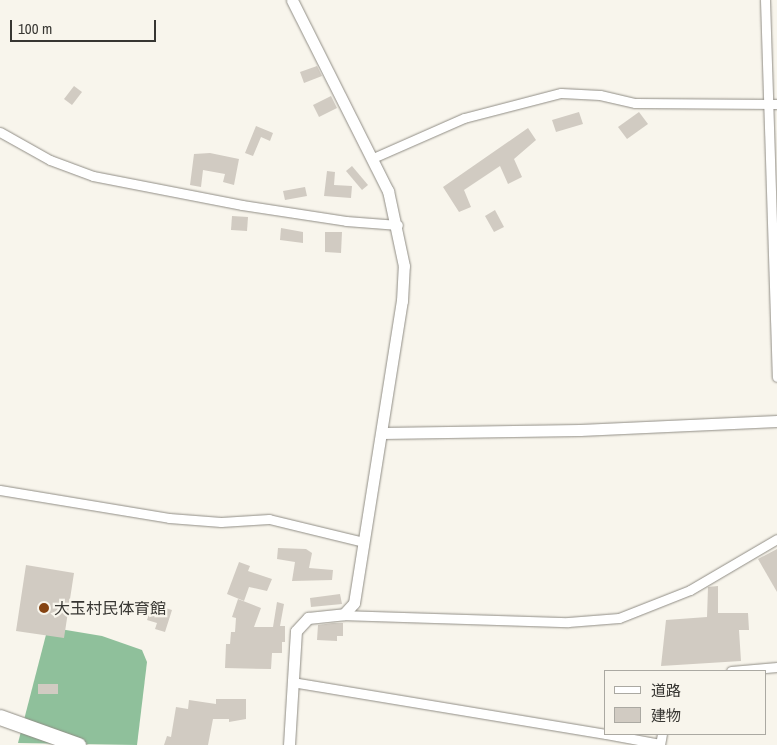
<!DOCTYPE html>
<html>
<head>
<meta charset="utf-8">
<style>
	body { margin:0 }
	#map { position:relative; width:777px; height:745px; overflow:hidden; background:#f8f5ec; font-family:"Archivo Narrow","Noto Sans JP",sans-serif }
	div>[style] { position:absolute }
	.forest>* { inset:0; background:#8fc09b }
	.building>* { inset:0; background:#d1cbc2 }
	.roads { filter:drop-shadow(0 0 1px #908d85) drop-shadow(0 0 1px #908d85) }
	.minor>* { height:9px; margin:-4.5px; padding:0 4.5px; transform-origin:4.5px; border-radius:4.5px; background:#fff }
	.tertiary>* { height:11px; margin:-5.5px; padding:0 5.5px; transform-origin:5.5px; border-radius:5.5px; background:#fff }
	.primary>* { height:15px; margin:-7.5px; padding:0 7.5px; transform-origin:7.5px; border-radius:7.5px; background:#fff }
	.dots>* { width:14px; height:14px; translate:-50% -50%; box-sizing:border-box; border:2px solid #f8f5ec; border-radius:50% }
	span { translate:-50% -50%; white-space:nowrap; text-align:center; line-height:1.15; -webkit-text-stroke:4.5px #f8f5ec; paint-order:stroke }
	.poi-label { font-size:16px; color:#373632 }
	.left { translate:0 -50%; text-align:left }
	.legend { position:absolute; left:604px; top:670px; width:162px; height:65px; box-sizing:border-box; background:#f8f5ec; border:1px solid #aba9a2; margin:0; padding:6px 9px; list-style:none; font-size:15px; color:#373632 }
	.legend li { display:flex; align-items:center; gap:10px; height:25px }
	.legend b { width:25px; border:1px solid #aba9a2 }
	.scale { position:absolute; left:10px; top:20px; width:146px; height:22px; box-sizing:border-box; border:2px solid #373632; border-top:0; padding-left:6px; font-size:15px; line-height:18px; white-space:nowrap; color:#373632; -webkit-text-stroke:4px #f8f5ec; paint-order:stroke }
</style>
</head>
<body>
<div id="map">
	<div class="forest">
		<div style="clip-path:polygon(48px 627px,102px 636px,142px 650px,147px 662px,137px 745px,18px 743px)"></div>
	</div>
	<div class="building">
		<div style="clip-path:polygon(317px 66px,322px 76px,304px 83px,300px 72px)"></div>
		<div style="clip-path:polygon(74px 86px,82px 92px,72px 105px,64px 99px)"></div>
		<div style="clip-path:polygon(331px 96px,337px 108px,319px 117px,313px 105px)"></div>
		<div style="clip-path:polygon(579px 112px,583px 124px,556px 132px,552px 120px)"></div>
		<div style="clip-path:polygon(639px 112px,648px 124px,627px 139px,618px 127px)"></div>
		<div style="clip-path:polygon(256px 126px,273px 133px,270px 141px,261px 137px,253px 156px,245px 153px)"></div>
		<div style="clip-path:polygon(528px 128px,536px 140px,514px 159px,522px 177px,508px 184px,500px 166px,464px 190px,471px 207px,459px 212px,443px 187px)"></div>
		<div style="clip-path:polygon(210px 153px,239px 159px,234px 185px,223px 182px,225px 174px,203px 170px,201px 187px,190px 185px,194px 154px)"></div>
		<div style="clip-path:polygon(352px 166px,368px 185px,362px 190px,346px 171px)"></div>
		<div style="clip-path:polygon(327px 171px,335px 172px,334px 185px,352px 186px,351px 198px,324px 196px)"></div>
		<div style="clip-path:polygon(305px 187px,307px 196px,285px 200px,283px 191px)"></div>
		<div style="clip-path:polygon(495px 210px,504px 227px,494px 232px,485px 216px)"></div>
		<div style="clip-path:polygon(232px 216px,248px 217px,247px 231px,231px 230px)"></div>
		<div style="clip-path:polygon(281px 228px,303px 232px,303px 243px,280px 240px)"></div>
		<div style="clip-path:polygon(325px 232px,342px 232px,341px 253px,325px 252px)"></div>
		<div style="clip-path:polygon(278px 548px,306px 549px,312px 553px,309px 568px,333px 570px,332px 580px,292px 581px,295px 562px,277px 559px)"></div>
		<div style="clip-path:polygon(777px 549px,777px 592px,758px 559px)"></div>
		<div style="clip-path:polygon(239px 562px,250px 566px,248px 571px,272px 579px,267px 591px,249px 587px,244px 601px,227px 594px)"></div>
		<div style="clip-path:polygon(26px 565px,74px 573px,64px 638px,16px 631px)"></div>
		<div style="clip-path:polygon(718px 586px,718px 613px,748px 613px,749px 630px,739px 630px,741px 661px,661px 666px,666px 620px,707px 617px,708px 587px)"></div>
		<div style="clip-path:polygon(340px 594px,342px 604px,311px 607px,310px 598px)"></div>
		<div style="clip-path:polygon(238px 599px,261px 608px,254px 627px,273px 627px,277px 602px,284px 604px,280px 626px,285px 626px,285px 642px,282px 642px,282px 653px,272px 653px,271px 669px,225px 668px,226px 644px,230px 644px,231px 632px,235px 632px,236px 618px,232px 617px)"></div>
		<div style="clip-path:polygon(162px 607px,172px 610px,165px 632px,155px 629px,157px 623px,147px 620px,151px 608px,160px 611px)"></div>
		<div style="clip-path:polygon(333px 623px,343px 623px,343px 636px,337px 636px,337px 641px,317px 640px,318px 625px)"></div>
		<div style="clip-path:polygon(38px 684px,58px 684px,58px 694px,38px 694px)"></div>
		<div style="clip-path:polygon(216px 699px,246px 699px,246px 719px,229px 722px,229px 719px,213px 719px,208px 745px,164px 745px,167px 736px,171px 737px,176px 707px,188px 709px,189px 700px,216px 704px)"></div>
	</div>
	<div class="roads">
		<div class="minor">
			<div style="left:765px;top:0;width:377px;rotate:88.2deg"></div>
			<div style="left:0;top:132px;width:57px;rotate:29.2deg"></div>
			<div style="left:50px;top:160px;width:46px;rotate:20.4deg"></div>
			<div style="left:93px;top:176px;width:152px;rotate:11deg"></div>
			<div style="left:242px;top:205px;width:105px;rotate:8.7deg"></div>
			<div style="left:346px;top:221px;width:52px;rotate:4.4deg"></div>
			<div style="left:373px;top:158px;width:99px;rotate:-23.7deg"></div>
			<div style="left:464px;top:118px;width:100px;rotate:-14.5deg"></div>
			<div style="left:561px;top:93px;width:39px;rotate:3deg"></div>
			<div style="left:600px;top:95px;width:36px;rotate:13deg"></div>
			<div style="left:635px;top:103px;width:142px;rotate:0.4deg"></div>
			<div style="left:0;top:490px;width:171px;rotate:9.4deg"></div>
			<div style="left:169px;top:518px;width:52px;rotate:4.4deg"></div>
			<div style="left:221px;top:522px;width:48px;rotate:-3.6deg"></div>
			<div style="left:269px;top:519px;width:97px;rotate:13.7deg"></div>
			<div style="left:340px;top:615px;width:228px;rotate:1.8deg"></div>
			<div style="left:568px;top:622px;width:51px;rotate:-4.5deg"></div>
			<div style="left:619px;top:618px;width:76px;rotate:-21.5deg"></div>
			<div style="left:690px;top:590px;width:101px;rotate:-30.4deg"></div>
			<div style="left:731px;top:671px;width:46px;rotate:-5deg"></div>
			<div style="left:292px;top:682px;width:318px;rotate:9.4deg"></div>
			<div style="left:606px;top:734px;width:55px;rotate:10.5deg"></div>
			<div style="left:660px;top:745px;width:11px;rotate:-80deg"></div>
		</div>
		<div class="tertiary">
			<div style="left:382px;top:433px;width:198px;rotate:-0.9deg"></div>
			<div style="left:580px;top:430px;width:197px;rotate:-2.6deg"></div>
			<div style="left:289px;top:745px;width:114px;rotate:-86.5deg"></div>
			<div style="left:296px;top:631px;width:18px;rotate:-47deg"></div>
			<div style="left:308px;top:618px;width:36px;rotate:-6deg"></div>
			<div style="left:344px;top:614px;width:15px;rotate:-48deg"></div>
			<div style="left:354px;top:603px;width:306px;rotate:-81deg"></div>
			<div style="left:402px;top:301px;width:35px;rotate:-87deg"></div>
			<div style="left:404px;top:266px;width:77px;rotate:-102deg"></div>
			<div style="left:388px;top:191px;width:214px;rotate:-116.7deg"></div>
		</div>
		<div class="primary">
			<div style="left:0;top:717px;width:83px;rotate:19.7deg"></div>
		</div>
	</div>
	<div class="dots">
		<div style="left:44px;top:608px;background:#854311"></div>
	</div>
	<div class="poi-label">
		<span class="left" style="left:54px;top:608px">大玉村民体育館</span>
	</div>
	<ul class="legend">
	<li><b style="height:6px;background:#fff"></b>道路</li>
	<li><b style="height:14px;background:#d1cbc2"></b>建物</li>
	</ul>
	<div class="scale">100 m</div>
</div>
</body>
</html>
